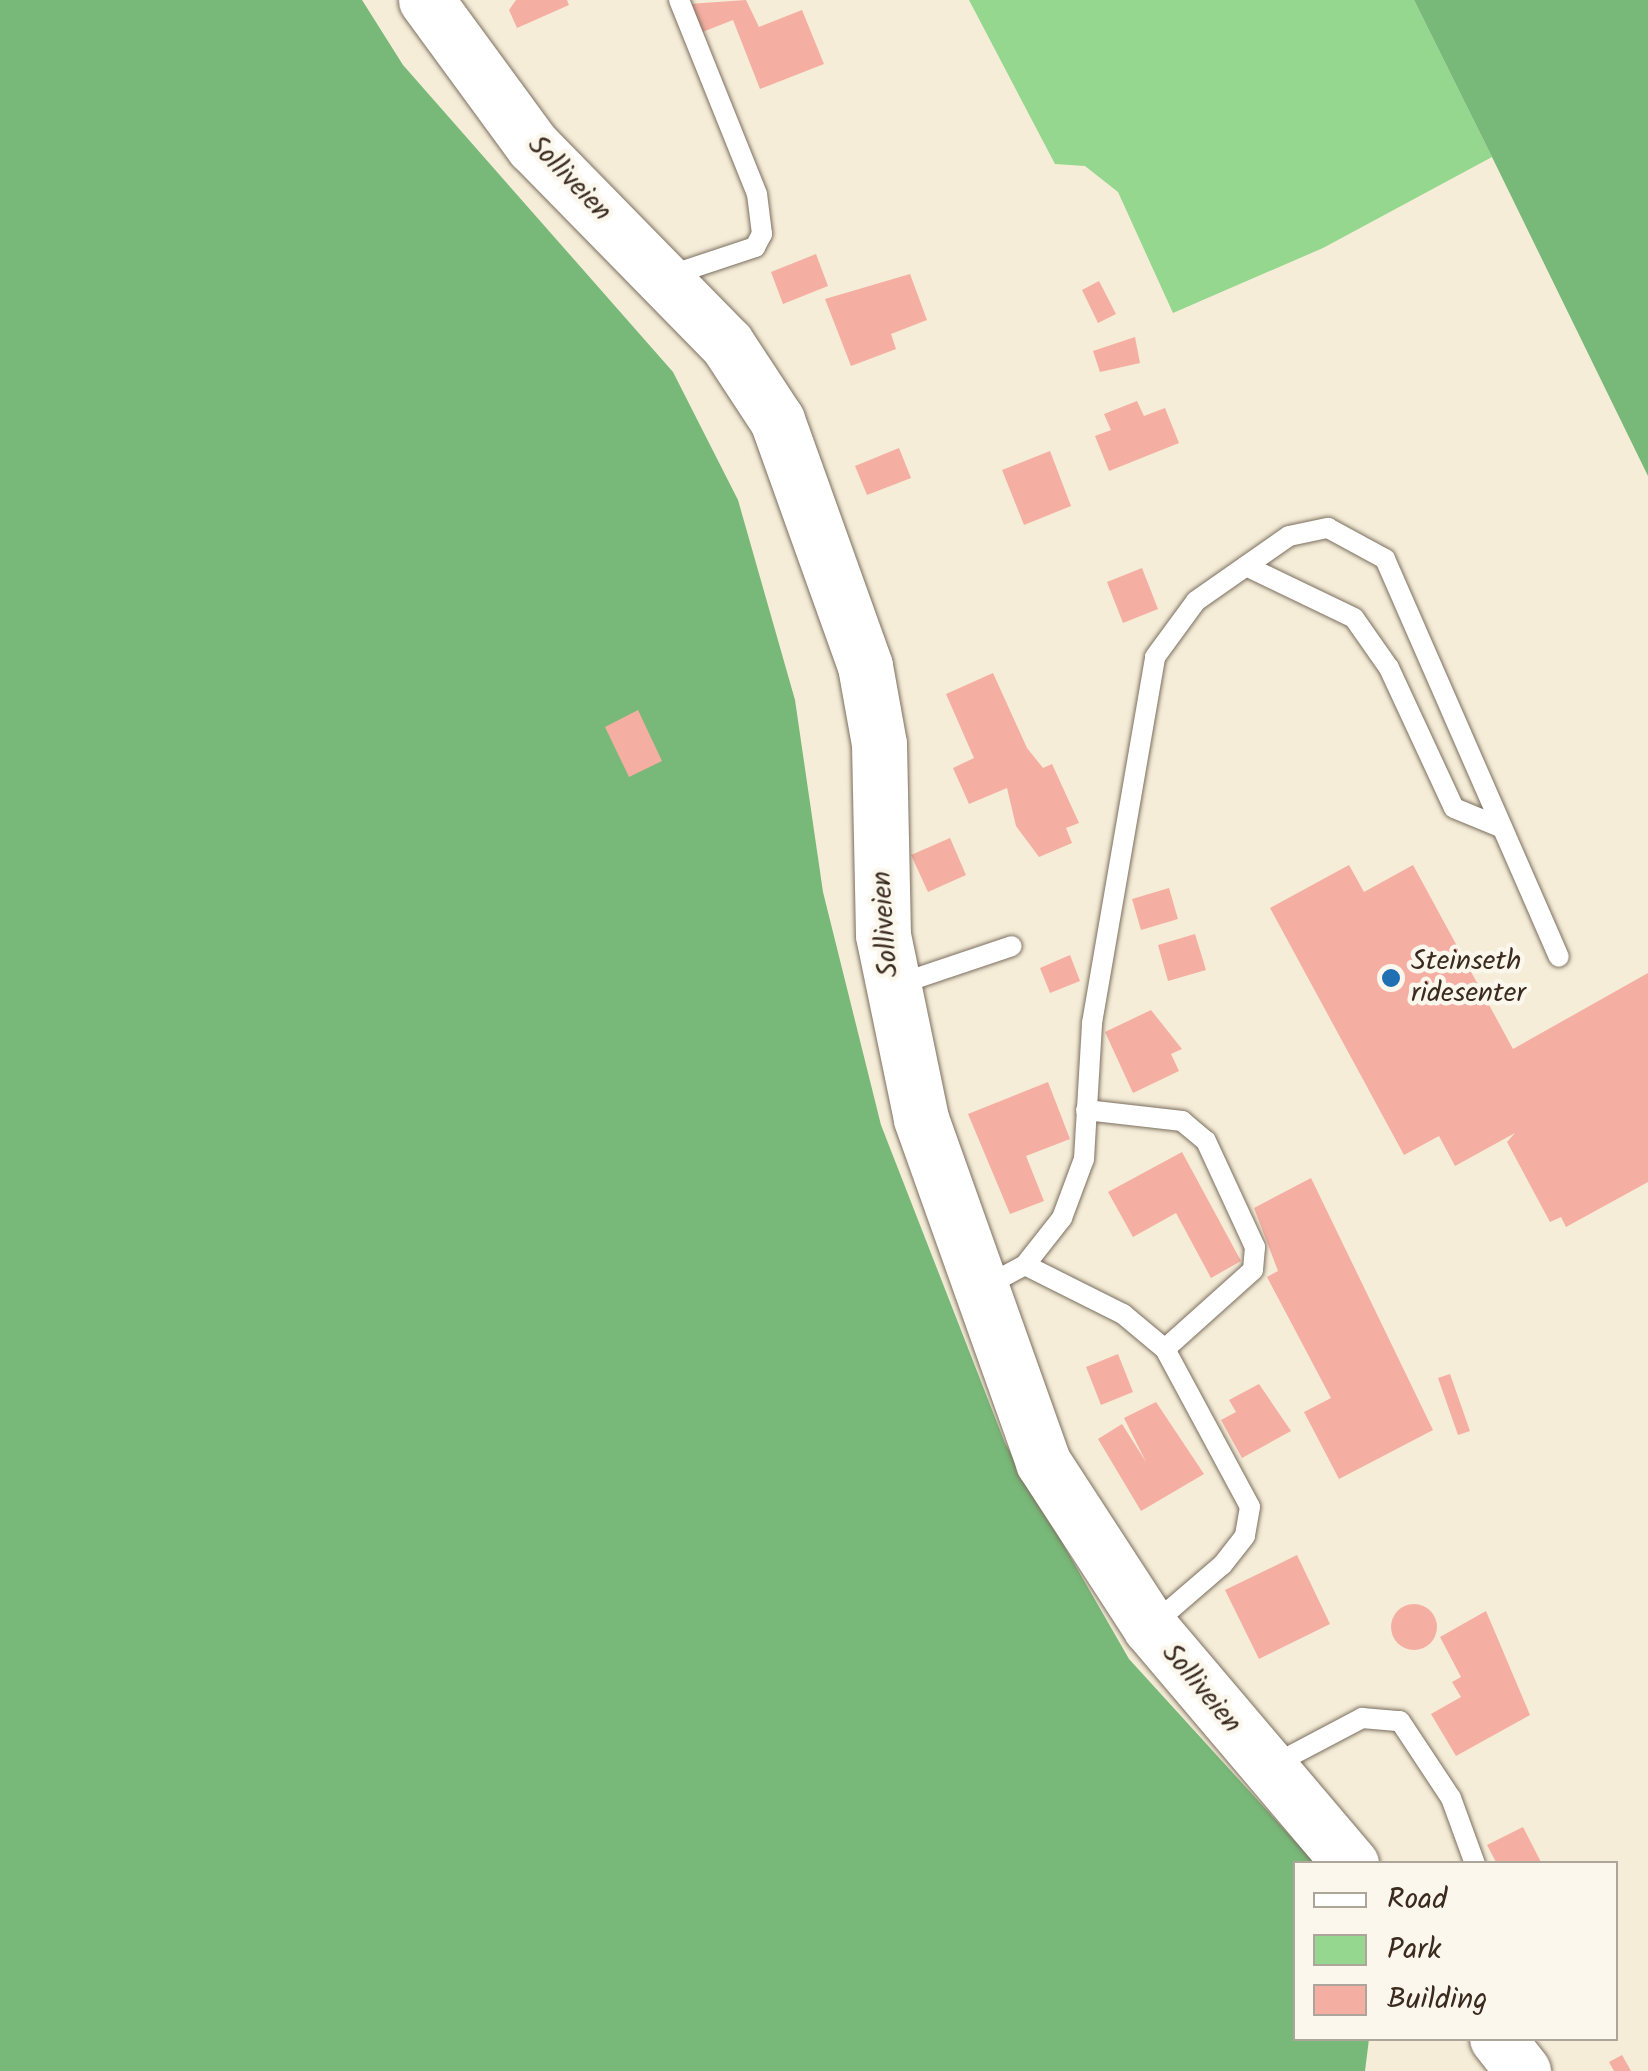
<!DOCTYPE html>
<html>
<head>
<meta charset="utf-8">
<style>
	body { margin:0 }
	#map { position:relative; width:1648px; height:2071px; overflow:hidden; background:#f5edd8; font-family:Kalam,sans-serif }
	div>[style] { position:absolute }
	.green>* { inset:0; background:#95d78e }
	.forest>* { inset:0; background:#78b879 }
	.building>* { inset:0; background:#f5aea2 }
	.round { border-radius:50% }
	.roads { filter:drop-shadow(0 0 2px #7c6e5f) drop-shadow(0 0 2px #7c6e5f) }
	.lane>* { height:20px; margin:-10px; padding:0 10px; transform-origin:10px; border-radius:10px; background:#fff }
	.secondary>* { height:55px; margin:-27.5px; padding:0 27.5px; transform-origin:27.5px; border-radius:27.5px; background:#fff }
	.dots>* { width:28px; height:28px; translate:-50% -50%; box-sizing:border-box; border:5px solid #fbf7ec; border-radius:50% }
	span { translate:-50% -50%; white-space:nowrap; text-align:center; line-height:1.15; -webkit-text-stroke:9px #fbf7ec; paint-order:stroke }
	.street-label { font-size:28px; color:#3b2a1e }
	.poi-label { font-size:28px; color:#3b2a1e }
	.left { translate:0 -50%; text-align:left }
	.legend { position:absolute; left:1293px; top:1861px; width:325px; height:180px; box-sizing:border-box; background:#fbf7ec; border:2px solid #aea59a; margin:0; padding:12px 18px; list-style:none; font-size:30px; color:#3b2a1e }
	.legend li { display:flex; align-items:center; gap:20px; height:50px }
	.legend b { width:50px; border:2px solid #aea59a }
</style>
</head>
<body>
<div id="map">
	<div class="green">
		<div style="clip-path:polygon(969px 0,1414px 0,1492px 157px,1323px 248px,1173px 313px,1118px 192px,1085px 166px,1055px 164px)"></div>
	</div>
	<div class="forest">
		<div style="clip-path:polygon(0 0,362px 0,403px 65px,673px 372px,738px 500px,795px 700px,823px 892px,881px 1125px,1005px 1443px,1129px 1659px,1315px 1863px,1296px 1864px,1296px 2038px,1369px 2039px,1365px 2071px,0 2071px)"></div>
		<div style="clip-path:polygon(1414px 0,1648px 0,1648px 476px,1492px 157px)"></div>
	</div>
	<div class="building">
		<div style="clip-path:polygon(516px 0,567px 0,569px 5px,517px 28px,509px 10px)"></div>
		<div style="clip-path:polygon(746px 0,759px 27px,802px 10px,824px 64px,760px 89px,733px 20px,700px 33px,689px 4px)"></div>
		<div style="clip-path:polygon(816px 254px,828px 286px,783px 304px,771px 272px)"></div>
		<div style="clip-path:polygon(910px 274px,927px 320px,891px 334px,896px 349px,851px 366px,825px 299px)"></div>
		<div style="clip-path:polygon(1099px 281px,1116px 314px,1098px 323px,1082px 290px)"></div>
		<div style="clip-path:polygon(1135px 337px,1140px 363px,1100px 372px,1093px 351px)"></div>
		<div style="clip-path:polygon(1137px 401px,1144px 416px,1165px 408px,1179px 443px,1109px 471px,1095px 436px,1111px 430px,1104px 414px)"></div>
		<div style="clip-path:polygon(899px 448px,911px 478px,867px 495px,855px 466px)"></div>
		<div style="clip-path:polygon(1050px 451px,1071px 506px,1024px 525px,1002px 470px)"></div>
		<div style="clip-path:polygon(1142px 568px,1158px 609px,1123px 623px,1107px 582px)"></div>
		<div style="clip-path:polygon(993px 673px,1027px 748px,1043px 768px,1052px 764px,1079px 823px,1066px 828px,1072px 843px,1039px 857px,1016px 826px,1007px 788px,969px 804px,953px 768px,974px 758px,946px 694px)"></div>
		<div style="clip-path:polygon(638px 710px,662px 761px,629px 777px,605px 727px)"></div>
		<div style="clip-path:polygon(950px 838px,966px 875px,928px 892px,911px 855px)"></div>
		<div style="clip-path:polygon(1349px 865px,1364px 892px,1413px 865px,1513px 1049px,1648px 973px,1648px 1182px,1566px 1227px,1561px 1217px,1550px 1222px,1507px 1142px,1515px 1133px,1455px 1166px,1439px 1136px,1404px 1155px,1270px 908px)"></div>
		<div style="clip-path:polygon(1169px 888px,1178px 919px,1141px 930px,1132px 899px)"></div>
		<div style="clip-path:polygon(1195px 934px,1206px 970px,1168px 981px,1158px 945px)"></div>
		<div style="clip-path:polygon(1070px 955px,1080px 981px,1050px 993px,1040px 968px)"></div>
		<div style="clip-path:polygon(1151px 1010px,1182px 1049px,1171px 1054px,1179px 1071px,1133px 1093px,1105px 1032px)"></div>
		<div style="clip-path:polygon(1048px 1082px,1070px 1139px,1026px 1156px,1044px 1201px,1010px 1214px,968px 1114px)"></div>
		<div style="clip-path:polygon(1182px 1152px,1241px 1261px,1211px 1278px,1176px 1213px,1133px 1237px,1108px 1192px)"></div>
		<div style="clip-path:polygon(1311px 1178px,1433px 1430px,1339px 1479px,1304px 1412px,1331px 1398px,1267px 1277px,1278px 1271px,1254px 1208px)"></div>
		<div style="clip-path:polygon(1118px 1354px,1133px 1392px,1101px 1405px,1086px 1367px)"></div>
		<div style="clip-path:polygon(1450px 1374px,1470px 1431px,1458px 1435px,1438px 1378px)"></div>
		<div style="clip-path:polygon(1259px 1384px,1291px 1431px,1242px 1458px,1221px 1420px,1236px 1412px,1229px 1400px)"></div>
		<div style="clip-path:polygon(1156px 1402px,1204px 1474px,1141px 1511px,1098px 1439px,1122px 1424px,1146px 1462px,1124px 1418px)"></div>
		<div style="clip-path:polygon(1297px 1555px,1330px 1624px,1259px 1659px,1225px 1590px)"></div>
		<div class="round" style="left:1391px;top:1604px;width:46px;height:46px"></div>
		<div style="clip-path:polygon(1486px 1611px,1530px 1715px,1456px 1756px,1431px 1714px,1461px 1697px,1452px 1682px,1461px 1677px,1440px 1637px)"></div>
		<div style="clip-path:polygon(1523px 1827px,1542px 1864px,1497px 1864px,1487px 1845px)"></div>
		<div style="clip-path:polygon(1622px 2055px,1631px 2071px,1614px 2071px,1609px 2062px)"></div>
	</div>
	<div class="roads">
		<div class="lane">
			<div style="left:668px;top:276px;width:92px;rotate:-18.4deg"></div>
			<div style="left:755px;top:247px;width:15px;rotate:-62deg"></div>
			<div style="left:762px;top:234px;width:40px;rotate:-97.1deg"></div>
			<div style="left:757px;top:194px;width:209px;rotate:-111.9deg"></div>
			<div style="left:1246px;top:566px;width:120px;rotate:25.7deg"></div>
			<div style="left:1354px;top:618px;width:61px;rotate:55deg"></div>
			<div style="left:1389px;top:668px;width:154px;rotate:65.1deg"></div>
			<div style="left:1454px;top:808px;width:50px;rotate:22.4deg"></div>
			<div style="left:896px;top:985px;width:122px;rotate:-18.6deg"></div>
			<div style="left:1086px;top:1110px;width:97px;rotate:6.5deg"></div>
			<div style="left:1182px;top:1121px;width:31px;rotate:40deg"></div>
			<div style="left:1206px;top:1141px;width:117px;rotate:65.2deg"></div>
			<div style="left:1255px;top:1247px;width:23px;rotate:95deg"></div>
			<div style="left:1253px;top:1270px;width:118px;rotate:138.1deg"></div>
			<div style="left:1025px;top:1265px;width:110px;rotate:26.6deg"></div>
			<div style="left:1123px;top:1314px;width:55px;rotate:39.8deg"></div>
			<div style="left:1165px;top:1349px;width:179px;rotate:61.7deg"></div>
			<div style="left:1250px;top:1507px;width:29px;rotate:100deg"></div>
			<div style="left:1245px;top:1536px;width:37px;rotate:128deg"></div>
			<div style="left:1222px;top:1565px;width:94px;rotate:139.3deg"></div>
			<div style="left:984px;top:1287px;width:47px;rotate:-28.2deg"></div>
			<div style="left:1025px;top:1265px;width:60px;rotate:-51.8deg"></div>
			<div style="left:1062px;top:1218px;width:63px;rotate:-69.6deg"></div>
			<div style="left:1084px;top:1159px;width:136px;rotate:-86.6deg"></div>
			<div style="left:1092px;top:1023px;width:371px;rotate:-80.2deg"></div>
			<div style="left:1155px;top:657px;width:69px;rotate:-53.8deg"></div>
			<div style="left:1196px;top:601px;width:113px;rotate:-35deg"></div>
			<div style="left:1289px;top:536px;width:40px;rotate:-12deg"></div>
			<div style="left:1328px;top:528px;width:65px;rotate:28.5deg"></div>
			<div style="left:1385px;top:559px;width:434px;rotate:66.4deg"></div>
			<div style="left:1273px;top:1765px;width:101px;rotate:-27.8deg"></div>
			<div style="left:1362px;top:1718px;width:38px;rotate:5deg"></div>
			<div style="left:1400px;top:1721px;width:92px;rotate:56.5deg"></div>
			<div style="left:1451px;top:1798px;width:70px;rotate:70deg"></div>
		</div>
		<div class="secondary">
			<div style="left:426px;top:0;width:181px;rotate:53.8deg"></div>
			<div style="left:533px;top:146px;width:277px;rotate:45.6deg"></div>
			<div style="left:727px;top:344px;width:91px;rotate:56.7deg"></div>
			<div style="left:777px;top:420px;width:261px;rotate:70.3deg"></div>
			<div style="left:865px;top:666px;width:79px;rotate:79.8deg"></div>
			<div style="left:879px;top:744px;width:191px;rotate:88.8deg"></div>
			<div style="left:883px;top:935px;width:188px;rotate:78.3deg"></div>
			<div style="left:921px;top:1119px;width:364px;rotate:70.4deg"></div>
			<div style="left:1043px;top:1462px;width:197px;rotate:57deg"></div>
			<div style="left:1150px;top:1627px;width:311px;rotate:49.7deg"></div>
			<div style="left:1497px;top:2038px;width:42px;rotate:51.8deg"></div>
		</div>
	</div>
	<div class="dots">
		<div style="left:1391px;top:978px;background:#1f6fb2"></div>
	</div>
	<div class="street-label">
		<span style="left:569px;top:179px;rotate:46deg">Solliveien</span>
		<span style="left:886px;top:924px;rotate:-94deg">Solliveien</span>
		<span style="left:1201px;top:1689px;rotate:50deg">Solliveien</span>
	</div>
	<div class="poi-label">
		<span class="left" style="left:1411px;top:978px">Steinseth<br>ridesenter</span>
	</div>
	<ul class="legend">
	<li><b style="height:12px;background:#fff"></b>Road</li>
	<li><b style="height:28px;background:#95d78e"></b>Park</li>
	<li><b style="height:28px;background:#f5aea2"></b>Building</li>
	</ul>
</div>
</body>
</html>
